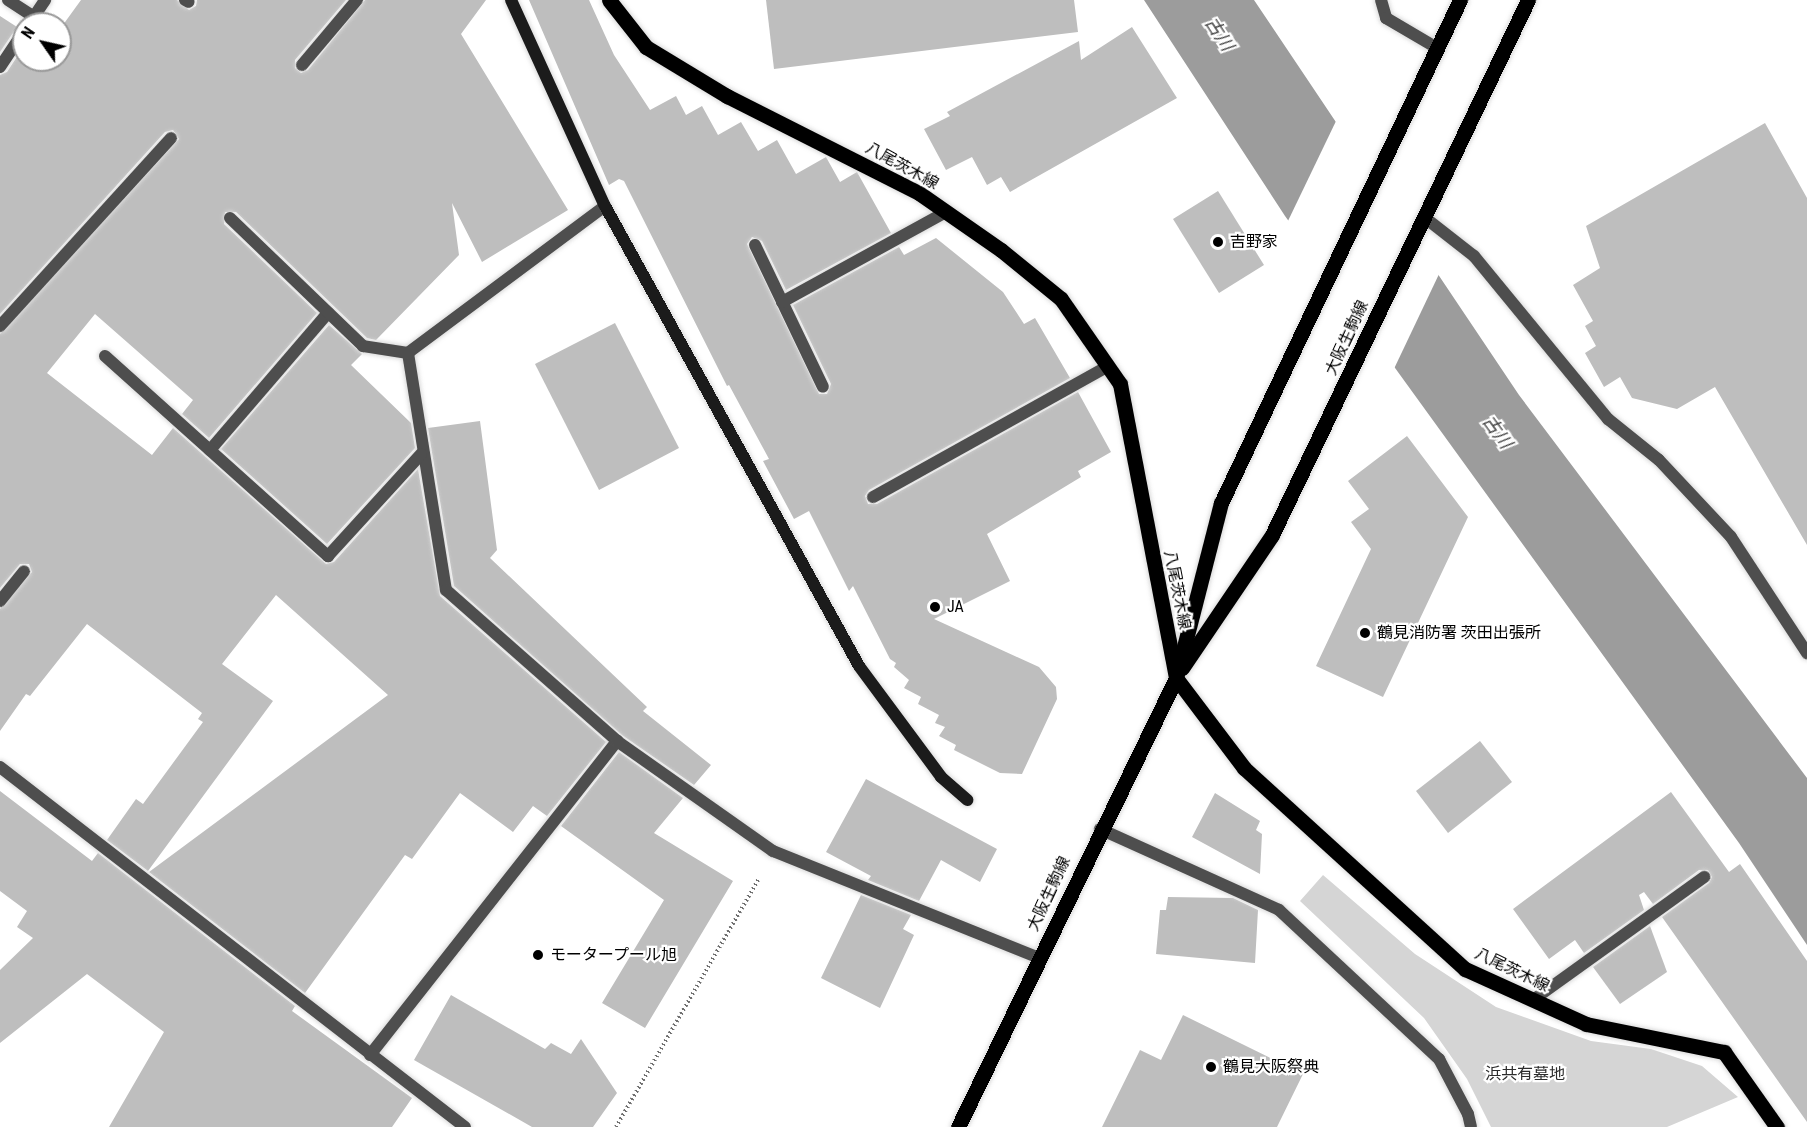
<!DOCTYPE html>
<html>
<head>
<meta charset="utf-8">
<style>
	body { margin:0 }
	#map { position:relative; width:1807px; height:1127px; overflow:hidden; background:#fff; font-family:"Roboto Condensed","Noto Sans JP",sans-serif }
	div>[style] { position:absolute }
	.green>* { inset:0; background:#d5d5d5 }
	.water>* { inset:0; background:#9c9c9c }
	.pier>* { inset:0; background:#fff }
	.building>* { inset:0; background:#bebebe }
	.path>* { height:4px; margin-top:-2px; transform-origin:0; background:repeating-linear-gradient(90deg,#707070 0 1.5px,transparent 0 4.5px) }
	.roads { filter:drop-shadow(0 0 2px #dbdbdb) drop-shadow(0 0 2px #dbdbdb) }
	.lane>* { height:12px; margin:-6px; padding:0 6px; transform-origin:6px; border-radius:6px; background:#4e4e4e }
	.street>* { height:12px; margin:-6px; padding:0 6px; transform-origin:6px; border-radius:6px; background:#4e4e4e }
	.secondary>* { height:12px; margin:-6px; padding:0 6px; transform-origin:6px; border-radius:6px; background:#1b1b1b }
	.primary>* { height:15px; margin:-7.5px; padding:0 7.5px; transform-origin:7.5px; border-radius:7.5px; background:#000 }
	.dots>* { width:16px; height:16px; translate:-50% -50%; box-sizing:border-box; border:3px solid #fff; border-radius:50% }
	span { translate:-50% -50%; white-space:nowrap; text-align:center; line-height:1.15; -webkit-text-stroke:4.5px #fff; paint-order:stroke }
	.street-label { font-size:16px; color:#000 }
	.poi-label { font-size:16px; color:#000 }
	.left { translate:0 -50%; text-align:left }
	.park-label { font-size:16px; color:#2c2c2c }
	.water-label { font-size:18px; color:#3d3d3d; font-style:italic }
	.north { position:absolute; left:12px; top:12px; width:60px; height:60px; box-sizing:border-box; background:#fff; border:2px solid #999; border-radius:50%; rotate:304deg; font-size:16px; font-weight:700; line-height:24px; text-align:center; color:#000 }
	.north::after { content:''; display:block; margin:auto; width:21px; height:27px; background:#000; clip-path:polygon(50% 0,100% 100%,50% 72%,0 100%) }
</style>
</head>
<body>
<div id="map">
	<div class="green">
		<div style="clip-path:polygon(1323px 875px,1415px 954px,1496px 1007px,1591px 1041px,1651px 1049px,1702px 1066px,1738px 1097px,1667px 1127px,1491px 1127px,1467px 1079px,1424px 1018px,1300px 901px)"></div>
	</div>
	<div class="water">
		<div style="clip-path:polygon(1144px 0,1254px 0,1519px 395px,1807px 778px,1807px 945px,1739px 843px,1285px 216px)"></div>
	</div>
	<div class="pier">
		<div style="clip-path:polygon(1337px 119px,1440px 272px,1392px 373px,1287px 223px)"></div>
	</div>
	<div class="building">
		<div style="clip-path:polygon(81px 0,177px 0,189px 10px,196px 6px,197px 0,346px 0,295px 60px,295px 68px,301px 73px,308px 70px,365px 0,486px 0,461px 34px,568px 210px,482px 262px,452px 203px,459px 255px,376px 340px,367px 338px,236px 212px,225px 212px,224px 224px,317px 313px,209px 438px,182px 414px,193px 400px,95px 314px,47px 373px,152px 455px,173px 428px,326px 564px,334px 562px,418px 469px,440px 596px,606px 742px,547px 816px,533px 806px,513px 832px,460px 793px,412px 859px,405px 855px,305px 993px,149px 872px,388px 695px,276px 595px,222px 664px,273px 701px,148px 871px,107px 840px,136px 799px,143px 804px,203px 722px,198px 719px,202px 713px,87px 624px,30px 696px,26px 694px,0 731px,0 609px,32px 572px,29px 564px,20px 564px,0 588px,0 334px,179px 139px,173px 130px,165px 132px,0 314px,0 75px,7px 72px,24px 46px,24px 60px,60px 60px,60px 29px)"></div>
		<div style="clip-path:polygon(529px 0,589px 0,614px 55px,650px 110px,676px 96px,686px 115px,702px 106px,718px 135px,741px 122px,758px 151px,777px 140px,796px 174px,826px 157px,840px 182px,857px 172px,891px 233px,786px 290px,762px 241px,752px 237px,747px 244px,819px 394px,827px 394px,831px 384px,793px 305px,899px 247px,904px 255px,936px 238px,1003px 292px,1024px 324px,1035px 318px,1070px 378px,869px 490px,865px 496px,868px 504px,877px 504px,1078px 392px,1111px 452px,1078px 471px,1081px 477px,987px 534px,1010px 581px,934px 619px,1039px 667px,1056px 687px,1057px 699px,1022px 774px,1000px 773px,954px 750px,956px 745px,939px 736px,945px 727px,935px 723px,939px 715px,918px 704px,921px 697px,904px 688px,909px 680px,894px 667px,896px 663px,890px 659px,853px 586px,849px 591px,809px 511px,794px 519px,763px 461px,769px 459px,729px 385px,727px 386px,624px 181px,619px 179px,609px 185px)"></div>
		<div style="clip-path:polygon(766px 0,1074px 0,1078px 32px,774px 69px)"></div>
		<div style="clip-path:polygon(0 16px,17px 27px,0 52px)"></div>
		<div style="clip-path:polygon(1132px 27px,1177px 98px,1010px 192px,1001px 177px,987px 185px,972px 157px,946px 170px,924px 129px,950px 116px,947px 112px,1079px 41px,1081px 60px)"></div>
		<div style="clip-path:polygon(1765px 123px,1807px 198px,1807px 545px,1715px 387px,1677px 409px,1632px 398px,1620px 377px,1604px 387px,1585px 353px,1596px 346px,1585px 326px,1593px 321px,1573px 285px,1600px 268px,1586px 226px)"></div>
		<div style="clip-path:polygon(1218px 191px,1264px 265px,1219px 293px,1173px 219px)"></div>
		<div style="clip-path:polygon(615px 323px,679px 448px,599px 490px,535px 364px)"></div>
		<div style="clip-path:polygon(329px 325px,362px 354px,351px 365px,411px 423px,415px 448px,327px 544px,221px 449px)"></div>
		<div style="clip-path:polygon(480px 421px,497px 550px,490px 558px,647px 707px,643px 711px,711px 765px,694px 785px,622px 735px,454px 586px,428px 428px)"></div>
		<div style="clip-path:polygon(1407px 436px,1468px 517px,1383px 697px,1316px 666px,1371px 549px,1351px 522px,1369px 509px,1348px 481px)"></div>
		<div style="clip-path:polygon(1480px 741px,1512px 782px,1448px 833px,1416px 791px)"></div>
		<div style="clip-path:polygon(619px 752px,683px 798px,654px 833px,733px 881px,645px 1028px,602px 1003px,664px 900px,561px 826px)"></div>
		<div style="clip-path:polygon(866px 779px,997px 849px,980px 882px,941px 860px,919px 901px,868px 880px,871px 876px,826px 852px)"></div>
		<div style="clip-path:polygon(0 791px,92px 861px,98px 853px,295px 1006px,292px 1011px,412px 1098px,392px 1127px,109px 1127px,164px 1032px,87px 974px,0 1043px,0 970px,33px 938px,17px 927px,27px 911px,0 891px)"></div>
		<div style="clip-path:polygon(1671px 792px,1729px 872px,1740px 864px,1807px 961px,1807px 1122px,1662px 917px,1709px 883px,1712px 877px,1708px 870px,1699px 870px,1653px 904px,1644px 892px,1639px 895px,1644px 910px,1584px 953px,1575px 940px,1549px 959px,1513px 909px)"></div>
		<div style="clip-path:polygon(1215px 793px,1260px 821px,1256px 830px,1262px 834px,1260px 874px,1192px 837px)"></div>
		<div style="clip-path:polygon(861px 895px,911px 915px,903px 929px,914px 935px,880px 1008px,821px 978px)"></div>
		<div style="clip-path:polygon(1168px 897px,1233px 898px,1258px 910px,1255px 963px,1156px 954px,1160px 910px,1166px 910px)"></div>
		<div style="clip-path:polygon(1650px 926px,1667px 972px,1620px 1004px,1593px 967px)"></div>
		<div style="clip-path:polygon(451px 995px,545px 1049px,551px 1043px,571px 1054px,581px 1039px,617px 1093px,593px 1127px,532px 1127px,414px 1060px)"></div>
		<div style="clip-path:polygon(1183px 1015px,1303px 1074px,1277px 1127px,1102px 1127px,1140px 1050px,1161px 1060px)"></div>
	</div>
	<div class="path">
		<div style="left:616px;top:1127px;width:287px;rotate:-60.1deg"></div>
	</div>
	<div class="roads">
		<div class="lane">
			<div style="left:8px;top:0;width:31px;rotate:33deg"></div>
			<div style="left:185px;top:0;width:4px;rotate:27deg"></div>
			<div style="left:302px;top:65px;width:85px;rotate:-49.8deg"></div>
			<div style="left:755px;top:245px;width:157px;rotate:64.4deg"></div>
			<div style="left:782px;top:302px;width:187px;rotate:-28.8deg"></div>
			<div style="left:210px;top:450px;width:181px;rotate:-49.3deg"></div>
			<div style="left:873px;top:497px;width:269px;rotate:-29.1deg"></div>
			<div style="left:0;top:601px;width:38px;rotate:-51deg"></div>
			<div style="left:1533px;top:1000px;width:211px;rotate:-35.7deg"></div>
			<div style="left:370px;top:1055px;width:400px;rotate:-51.8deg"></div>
		</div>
		<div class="street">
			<div style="left:1381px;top:0;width:19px;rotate:74deg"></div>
			<div style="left:1386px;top:18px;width:59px;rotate:30.5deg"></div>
			<div style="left:29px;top:24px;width:29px;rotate:-56deg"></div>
			<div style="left:0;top:67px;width:43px;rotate:-56.3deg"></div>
			<div style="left:605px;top:206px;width:246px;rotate:143.3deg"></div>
			<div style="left:408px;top:353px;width:240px;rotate:80.9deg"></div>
			<div style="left:446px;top:590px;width:228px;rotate:41.4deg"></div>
			<div style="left:617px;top:741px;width:191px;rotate:35.2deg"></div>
			<div style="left:773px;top:851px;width:287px;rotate:21.9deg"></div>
			<div style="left:1424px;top:217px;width:63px;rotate:38deg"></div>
			<div style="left:1474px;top:256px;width:211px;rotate:50.6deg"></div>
			<div style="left:1608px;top:419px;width:65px;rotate:38.8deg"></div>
			<div style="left:1659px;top:460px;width:105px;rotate:46.9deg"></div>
			<div style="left:1731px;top:537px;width:139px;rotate:56.8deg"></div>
			<div style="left:230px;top:218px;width:185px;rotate:43.9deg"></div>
			<div style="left:363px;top:346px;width:46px;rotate:8.8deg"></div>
			<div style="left:0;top:326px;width:254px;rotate:-47.7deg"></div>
			<div style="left:105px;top:356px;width:300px;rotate:41.9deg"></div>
			<div style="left:328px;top:556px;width:138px;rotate:-47.6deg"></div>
			<div style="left:0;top:767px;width:588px;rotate:37.75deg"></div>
			<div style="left:1100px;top:829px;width:196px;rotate:24.3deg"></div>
			<div style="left:1279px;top:910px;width:219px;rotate:43deg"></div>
			<div style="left:1439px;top:1059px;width:62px;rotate:62.2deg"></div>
			<div style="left:1468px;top:1114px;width:13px;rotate:77deg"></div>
		</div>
		<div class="secondary">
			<div style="left:511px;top:0;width:226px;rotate:65.5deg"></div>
			<div style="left:605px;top:206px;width:525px;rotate:61.09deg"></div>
			<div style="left:859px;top:666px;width:138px;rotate:53.5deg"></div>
			<div style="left:941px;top:777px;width:35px;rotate:41deg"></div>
		</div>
		<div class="primary">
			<div style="left:609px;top:0;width:60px;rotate:51.8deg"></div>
			<div style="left:646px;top:47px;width:95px;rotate:31.2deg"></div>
			<div style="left:727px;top:96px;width:215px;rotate:26.8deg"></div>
			<div style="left:919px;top:193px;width:100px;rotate:34.8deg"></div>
			<div style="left:1001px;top:250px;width:77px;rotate:39.2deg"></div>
			<div style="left:1061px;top:299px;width:103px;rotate:55.2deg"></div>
			<div style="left:1120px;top:384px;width:299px;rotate:79.2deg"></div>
			<div style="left:1176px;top:678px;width:113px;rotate:52.9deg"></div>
			<div style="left:1244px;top:768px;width:299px;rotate:42.3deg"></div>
			<div style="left:1465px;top:969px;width:133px;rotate:24.4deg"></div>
			<div style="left:1586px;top:1024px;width:141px;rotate:11.5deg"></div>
			<div style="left:1724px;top:1052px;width:92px;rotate:54.8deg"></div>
			<div style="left:1182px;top:668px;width:161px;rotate:-55.9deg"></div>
			<div style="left:1272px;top:535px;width:593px;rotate:-64.43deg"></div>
			<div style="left:958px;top:1127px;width:499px;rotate:-64.1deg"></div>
			<div style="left:1176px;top:678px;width:181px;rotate:-75.6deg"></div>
			<div style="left:1221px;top:503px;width:557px;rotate:-64.59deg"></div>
		</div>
	</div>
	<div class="dots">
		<div style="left:1218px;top:242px;background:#000"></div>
		<div style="left:935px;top:607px;background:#000"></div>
		<div style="left:1365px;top:633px;background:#000"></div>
		<div style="left:538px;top:955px;background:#000"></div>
		<div style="left:1211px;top:1067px;background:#000"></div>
	</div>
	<div class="street-label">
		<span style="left:902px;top:166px;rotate:29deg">八尾茨木線</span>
		<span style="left:1347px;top:338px;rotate:-65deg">大阪生駒線</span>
		<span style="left:1177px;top:590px;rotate:79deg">八尾茨木線</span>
		<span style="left:1049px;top:894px;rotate:-65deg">大阪生駒線</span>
		<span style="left:1512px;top:970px;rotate:26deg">八尾茨木線</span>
	</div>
	<div class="poi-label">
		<span class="left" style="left:1230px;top:242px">吉野家</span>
		<span class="left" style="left:947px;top:607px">JA</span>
		<span class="left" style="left:1377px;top:633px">鶴見消防署 茨田出張所</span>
		<span class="left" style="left:550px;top:955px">モータープール旭</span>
		<span class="left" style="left:1223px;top:1067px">鶴見大阪祭典</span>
	</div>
	<div class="park-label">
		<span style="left:1525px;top:1074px">浜共有墓地</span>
	</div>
	<div class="water-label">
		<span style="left:1219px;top:34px;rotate:57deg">古川</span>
		<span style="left:1497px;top:432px;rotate:54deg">古川</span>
	</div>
	<div class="north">N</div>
</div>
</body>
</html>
